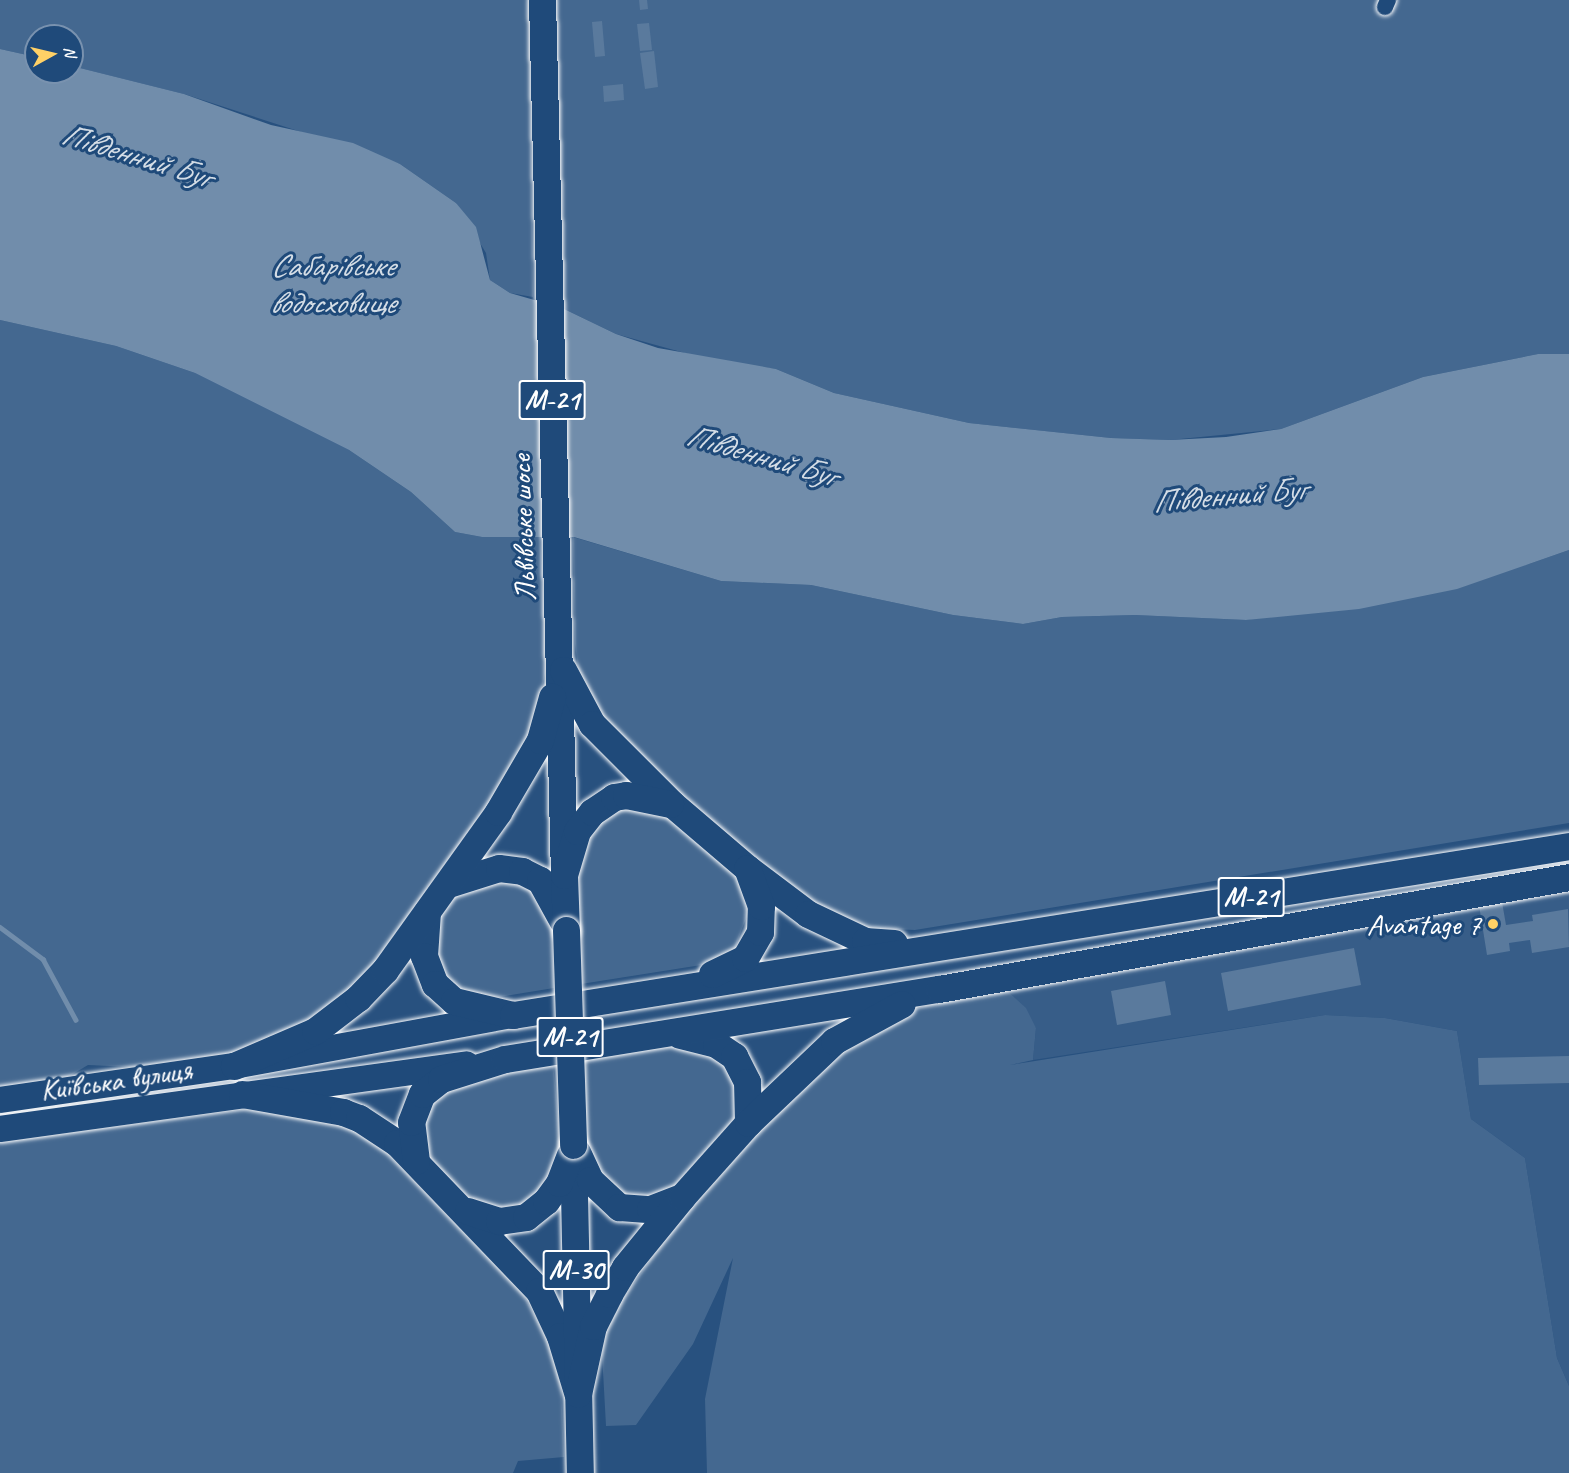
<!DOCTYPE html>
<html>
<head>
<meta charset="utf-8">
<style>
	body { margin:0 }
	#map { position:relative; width:1569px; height:1473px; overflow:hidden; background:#28517f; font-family:Caveat,sans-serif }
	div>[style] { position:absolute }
	.built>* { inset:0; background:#375d88 }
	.green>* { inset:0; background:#446890 }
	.water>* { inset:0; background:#718dab }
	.stream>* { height:4.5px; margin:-2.25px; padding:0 2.25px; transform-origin:2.25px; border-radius:2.25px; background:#718dab }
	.building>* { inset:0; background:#5a7a9d }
	.roads { filter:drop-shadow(0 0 2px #fff) drop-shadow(0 0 2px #fff) }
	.minor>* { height:16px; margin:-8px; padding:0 8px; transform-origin:8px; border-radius:8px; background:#1f4a7a }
	.primary>* { height:26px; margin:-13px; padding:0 13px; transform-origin:13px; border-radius:13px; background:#1f4a7a }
	.trunk>* { height:27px; margin:-13.5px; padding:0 13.5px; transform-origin:13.5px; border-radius:13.5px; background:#1f4a7a }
	.bridges { filter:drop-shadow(0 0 2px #fff) drop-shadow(0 0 2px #fff) }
	.trunk-bridge>* { height:27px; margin:-13.5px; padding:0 13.5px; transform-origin:13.5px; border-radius:13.5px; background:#1f4a7a }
	.dots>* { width:16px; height:16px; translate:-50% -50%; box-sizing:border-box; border:3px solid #1f4a7a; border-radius:50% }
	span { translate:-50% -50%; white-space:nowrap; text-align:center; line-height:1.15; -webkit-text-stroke:6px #1f4a7a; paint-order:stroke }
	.shield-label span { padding:2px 4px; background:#1f4a7a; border:2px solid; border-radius:4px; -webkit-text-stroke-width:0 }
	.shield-label { font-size:28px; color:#fff; font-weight:700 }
	.street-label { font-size:30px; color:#fff }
	.poi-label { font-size:30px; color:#fff }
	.right { translate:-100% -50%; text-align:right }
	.water-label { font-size:32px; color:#d4dde6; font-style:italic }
	.north { position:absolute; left:24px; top:24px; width:60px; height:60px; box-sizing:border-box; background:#1f4a7a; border:2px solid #7992af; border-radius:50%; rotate:82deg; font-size:16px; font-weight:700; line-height:24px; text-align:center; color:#fff }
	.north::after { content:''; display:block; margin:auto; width:21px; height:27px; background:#ffd166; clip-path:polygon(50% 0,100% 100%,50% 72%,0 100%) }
</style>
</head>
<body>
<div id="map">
	<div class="built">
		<div style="clip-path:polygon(1569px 877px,1569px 1386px,1557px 1358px,1525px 1158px,1471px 1119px,1457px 1031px,1385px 1018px,1325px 1015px,1033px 1060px,1036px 1028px,1005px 989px)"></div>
	</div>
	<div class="green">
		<div style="clip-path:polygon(0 0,529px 0,533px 297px,510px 293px,490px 280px,486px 253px,456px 203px,400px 164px,184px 94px,72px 66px,72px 36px,36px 36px,36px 57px,0 49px)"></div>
		<div style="clip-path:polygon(556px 0,1569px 0,1569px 354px,1538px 354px,1423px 377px,1281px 429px,1170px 440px,1111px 438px,969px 423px,834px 393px,776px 369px,710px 360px,616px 334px,562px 308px)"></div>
		<div style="clip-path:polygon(0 320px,116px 346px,195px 373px,349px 450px,411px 492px,455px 532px,482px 537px,540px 537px,547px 664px,531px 740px,413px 922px,333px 1010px,233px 1053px,131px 1067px,88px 1065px,61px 1081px,0 1086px)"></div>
		<div style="clip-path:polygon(573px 537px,721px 581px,811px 585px,953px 615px,1023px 624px,1062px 617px,1135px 615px,1246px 620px,1529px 564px,1569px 550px,1569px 823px,915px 930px,869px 928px,817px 906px,635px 761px,599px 720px,579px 676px,575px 644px)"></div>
		<div style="clip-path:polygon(622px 807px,665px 814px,743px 879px,748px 913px,733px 953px,714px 963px,581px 984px,575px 874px,595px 823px)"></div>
		<div style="clip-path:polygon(481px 880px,514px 881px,535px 893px,551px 921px,554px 988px,480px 1000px,467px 995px,441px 974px,433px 929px,451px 896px)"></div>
		<div style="clip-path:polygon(1005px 989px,1026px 1008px,1036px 1028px,1033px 1060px,1010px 1065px,1325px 1015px,1385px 1018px,1457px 1031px,1471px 1119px,1525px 1158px,1557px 1358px,1569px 1386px,1569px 1473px,707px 1473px,705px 1399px,733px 1258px,693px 1344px,636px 1425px,606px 1426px,602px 1353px,607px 1329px,621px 1302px,668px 1235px,761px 1127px,838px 1052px,901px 1014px,934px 1003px)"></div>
		<div style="clip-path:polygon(670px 1041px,722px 1051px,745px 1111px,671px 1196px,618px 1199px,586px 1151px,585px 1056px)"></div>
		<div style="clip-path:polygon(553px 1062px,561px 1152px,542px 1193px,506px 1212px,474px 1203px,431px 1161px,424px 1148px,423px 1116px,442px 1086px)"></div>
		<div style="clip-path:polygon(243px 1110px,297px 1113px,367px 1133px,523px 1294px,548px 1341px,561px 1386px,564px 1457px,518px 1461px,513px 1473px,0 1473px,0 1142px)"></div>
	</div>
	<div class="water">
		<div style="clip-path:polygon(0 49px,36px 57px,36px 72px,72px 72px,72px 66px,184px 94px,271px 125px,353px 143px,400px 164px,456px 203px,476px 227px,490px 280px,510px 293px,562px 308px,616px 334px,658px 348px,776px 369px,834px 393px,969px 423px,1111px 438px,1170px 440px,1226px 437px,1281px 429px,1423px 377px,1538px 354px,1569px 354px,1569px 550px,1457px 589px,1359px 609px,1246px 620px,1135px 615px,1062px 617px,1023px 624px,953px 615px,811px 585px,721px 581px,574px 537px,482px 537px,455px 532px,411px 492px,349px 450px,195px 373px,116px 346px,0 320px)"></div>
	</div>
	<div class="stream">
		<div style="left:0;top:927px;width:54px;rotate:36.7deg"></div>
		<div style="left:43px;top:959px;width:69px;rotate:61.6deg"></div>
	</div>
	<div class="building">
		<div style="clip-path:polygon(639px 0,647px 0,648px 9px,640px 10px)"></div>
		<div style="clip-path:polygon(602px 21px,605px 56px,595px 57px,592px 22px)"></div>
		<div style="clip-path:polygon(649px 23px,652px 50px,640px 51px,637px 24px)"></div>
		<div style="clip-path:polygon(654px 51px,658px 87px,645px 89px,640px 53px)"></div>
		<div style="clip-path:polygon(623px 84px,624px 100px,604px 102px,603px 86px)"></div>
		<div style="clip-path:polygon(1502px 902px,1506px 925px,1533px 921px,1532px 915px,1568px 909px,1569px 947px,1532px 953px,1530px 940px,1509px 943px,1510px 951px,1487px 955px,1479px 905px)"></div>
		<div style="clip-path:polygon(1354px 948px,1361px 985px,1228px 1011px,1221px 973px)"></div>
		<div style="clip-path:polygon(1165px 981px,1171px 1015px,1117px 1025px,1111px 991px)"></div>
		<div style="clip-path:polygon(1569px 1056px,1569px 1083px,1479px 1085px,1478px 1058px)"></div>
	</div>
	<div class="roads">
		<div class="minor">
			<div style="left:1385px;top:7px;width:8px;rotate:-67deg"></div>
		</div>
		<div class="primary">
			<div style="left:0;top:1100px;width:236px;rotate:-8.3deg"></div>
			<div style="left:234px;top:1066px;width:284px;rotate:-10.4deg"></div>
			<div style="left:0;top:1129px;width:471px;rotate:-7.9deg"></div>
		</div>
		<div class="trunk">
			<div style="left:542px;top:0;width:875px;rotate:88.56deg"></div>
			<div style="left:563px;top:670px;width:61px;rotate:61.8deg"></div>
			<div style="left:592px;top:724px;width:113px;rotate:45deg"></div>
			<div style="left:672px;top:804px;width:99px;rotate:40.5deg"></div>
			<div style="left:747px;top:868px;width:76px;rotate:37deg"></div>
			<div style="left:808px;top:914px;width:63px;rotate:25.3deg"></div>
			<div style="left:865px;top:941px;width:29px;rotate:4deg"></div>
			<div style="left:448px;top:884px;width:53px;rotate:-17.4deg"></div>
			<div style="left:499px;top:868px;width:23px;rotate:7deg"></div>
			<div style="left:522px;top:871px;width:20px;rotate:27deg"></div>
			<div style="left:540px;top:880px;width:46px;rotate:61.2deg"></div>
			<div style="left:427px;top:912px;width:44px;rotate:93.9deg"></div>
			<div style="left:424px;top:956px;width:30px;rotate:69deg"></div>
			<div style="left:435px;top:984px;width:25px;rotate:42deg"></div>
			<div style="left:454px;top:1001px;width:61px;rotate:13.3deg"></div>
			<div style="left:513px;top:1015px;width:1069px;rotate:-9.09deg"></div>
			<div style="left:566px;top:930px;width:55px;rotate:-92.1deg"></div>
			<div style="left:564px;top:875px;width:46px;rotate:-73.5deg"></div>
			<div style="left:577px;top:831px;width:24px;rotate:-52deg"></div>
			<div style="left:592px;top:812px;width:27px;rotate:-34deg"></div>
			<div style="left:614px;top:797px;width:12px;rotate:-9deg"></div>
			<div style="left:626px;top:795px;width:45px;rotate:11.6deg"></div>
			<div style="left:712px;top:974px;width:37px;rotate:-26deg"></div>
			<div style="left:745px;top:958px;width:30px;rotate:-60deg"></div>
			<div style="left:760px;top:932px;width:26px;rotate:-88deg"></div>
			<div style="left:761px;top:906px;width:40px;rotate:-110.2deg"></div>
			<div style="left:680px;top:1035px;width:37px;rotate:14deg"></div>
			<div style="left:716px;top:1044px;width:22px;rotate:34deg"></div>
			<div style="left:734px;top:1056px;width:29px;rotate:63deg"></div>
			<div style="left:747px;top:1082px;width:41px;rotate:88.6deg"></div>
			<div style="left:234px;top:1066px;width:88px;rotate:-23.4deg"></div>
			<div style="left:315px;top:1031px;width:54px;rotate:-37.5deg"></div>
			<div style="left:358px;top:998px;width:39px;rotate:-46deg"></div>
			<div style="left:385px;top:970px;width:194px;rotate:-54.4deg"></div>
			<div style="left:498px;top:812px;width:83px;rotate:-59.7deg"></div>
			<div style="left:540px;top:740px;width:45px;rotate:-74.4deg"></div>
			<div style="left:242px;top:1094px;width:103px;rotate:10.1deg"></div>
			<div style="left:343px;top:1112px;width:17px;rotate:21deg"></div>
			<div style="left:359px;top:1118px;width:45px;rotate:33.3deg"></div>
			<div style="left:397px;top:1143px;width:205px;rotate:46.2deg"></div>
			<div style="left:539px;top:1291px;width:50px;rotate:65deg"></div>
			<div style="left:560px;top:1336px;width:59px;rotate:73.1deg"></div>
			<div style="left:573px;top:1145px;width:328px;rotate:88.8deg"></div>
			<div style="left:577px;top:1152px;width:31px;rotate:65deg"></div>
			<div style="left:590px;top:1180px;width:40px;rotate:43deg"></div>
			<div style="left:619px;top:1207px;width:31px;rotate:4deg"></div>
			<div style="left:650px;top:1209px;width:34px;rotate:-21deg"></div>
			<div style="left:416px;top:1161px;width:39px;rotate:-97deg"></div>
			<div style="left:411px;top:1122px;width:30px;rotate:-69deg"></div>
			<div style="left:422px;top:1094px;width:24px;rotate:-38deg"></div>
			<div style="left:441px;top:1079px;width:67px;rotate:-17.4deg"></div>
			<div style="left:505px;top:1059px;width:440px;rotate:-9.2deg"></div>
			<div style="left:939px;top:989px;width:640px;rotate:-10.08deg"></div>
			<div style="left:468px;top:1211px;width:33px;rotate:18deg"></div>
			<div style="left:499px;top:1221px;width:27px;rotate:-8deg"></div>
			<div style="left:526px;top:1217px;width:26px;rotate:-39deg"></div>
			<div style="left:546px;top:1201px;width:22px;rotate:-54deg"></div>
			<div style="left:559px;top:1183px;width:30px;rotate:-69deg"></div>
			<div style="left:578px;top:1394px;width:70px;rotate:-77.6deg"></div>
			<div style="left:593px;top:1326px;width:36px;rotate:-63deg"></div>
			<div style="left:609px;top:1294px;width:31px;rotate:-59deg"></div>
			<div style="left:625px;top:1267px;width:90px;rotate:-50.8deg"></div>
			<div style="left:682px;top:1197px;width:99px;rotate:-48.3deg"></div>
			<div style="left:748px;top:1123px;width:119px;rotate:-43.6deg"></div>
			<div style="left:834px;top:1041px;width:77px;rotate:-28.6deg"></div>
		</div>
	</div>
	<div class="bridges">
		<div class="trunk-bridge">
			<div style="left:566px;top:930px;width:215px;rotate:88.1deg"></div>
		</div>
	</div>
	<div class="dots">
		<div style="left:1493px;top:924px;background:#ffd166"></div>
	</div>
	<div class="shield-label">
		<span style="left:552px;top:400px">М-21</span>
		<span style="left:1251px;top:897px">М-21</span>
		<span style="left:570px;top:1037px">М-21</span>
		<span style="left:576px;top:1270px">М-30</span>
	</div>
	<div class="street-label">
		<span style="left:523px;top:528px;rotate:-92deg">Львівське шосе</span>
		<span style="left:116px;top:1080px;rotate:-8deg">Київська вулиця</span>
	</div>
	<div class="poi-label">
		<span class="right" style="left:1481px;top:924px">Avantage 7</span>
	</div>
	<div class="water-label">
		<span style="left:136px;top:156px;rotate:17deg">Південний Буг</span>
		<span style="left:332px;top:285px">Сабарівське<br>водосховище</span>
		<span style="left:761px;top:456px;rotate:16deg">Південний Буг</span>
		<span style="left:1229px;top:496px;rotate:-5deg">Південний Буг</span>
	</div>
	<div class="north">N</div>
</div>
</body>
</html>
